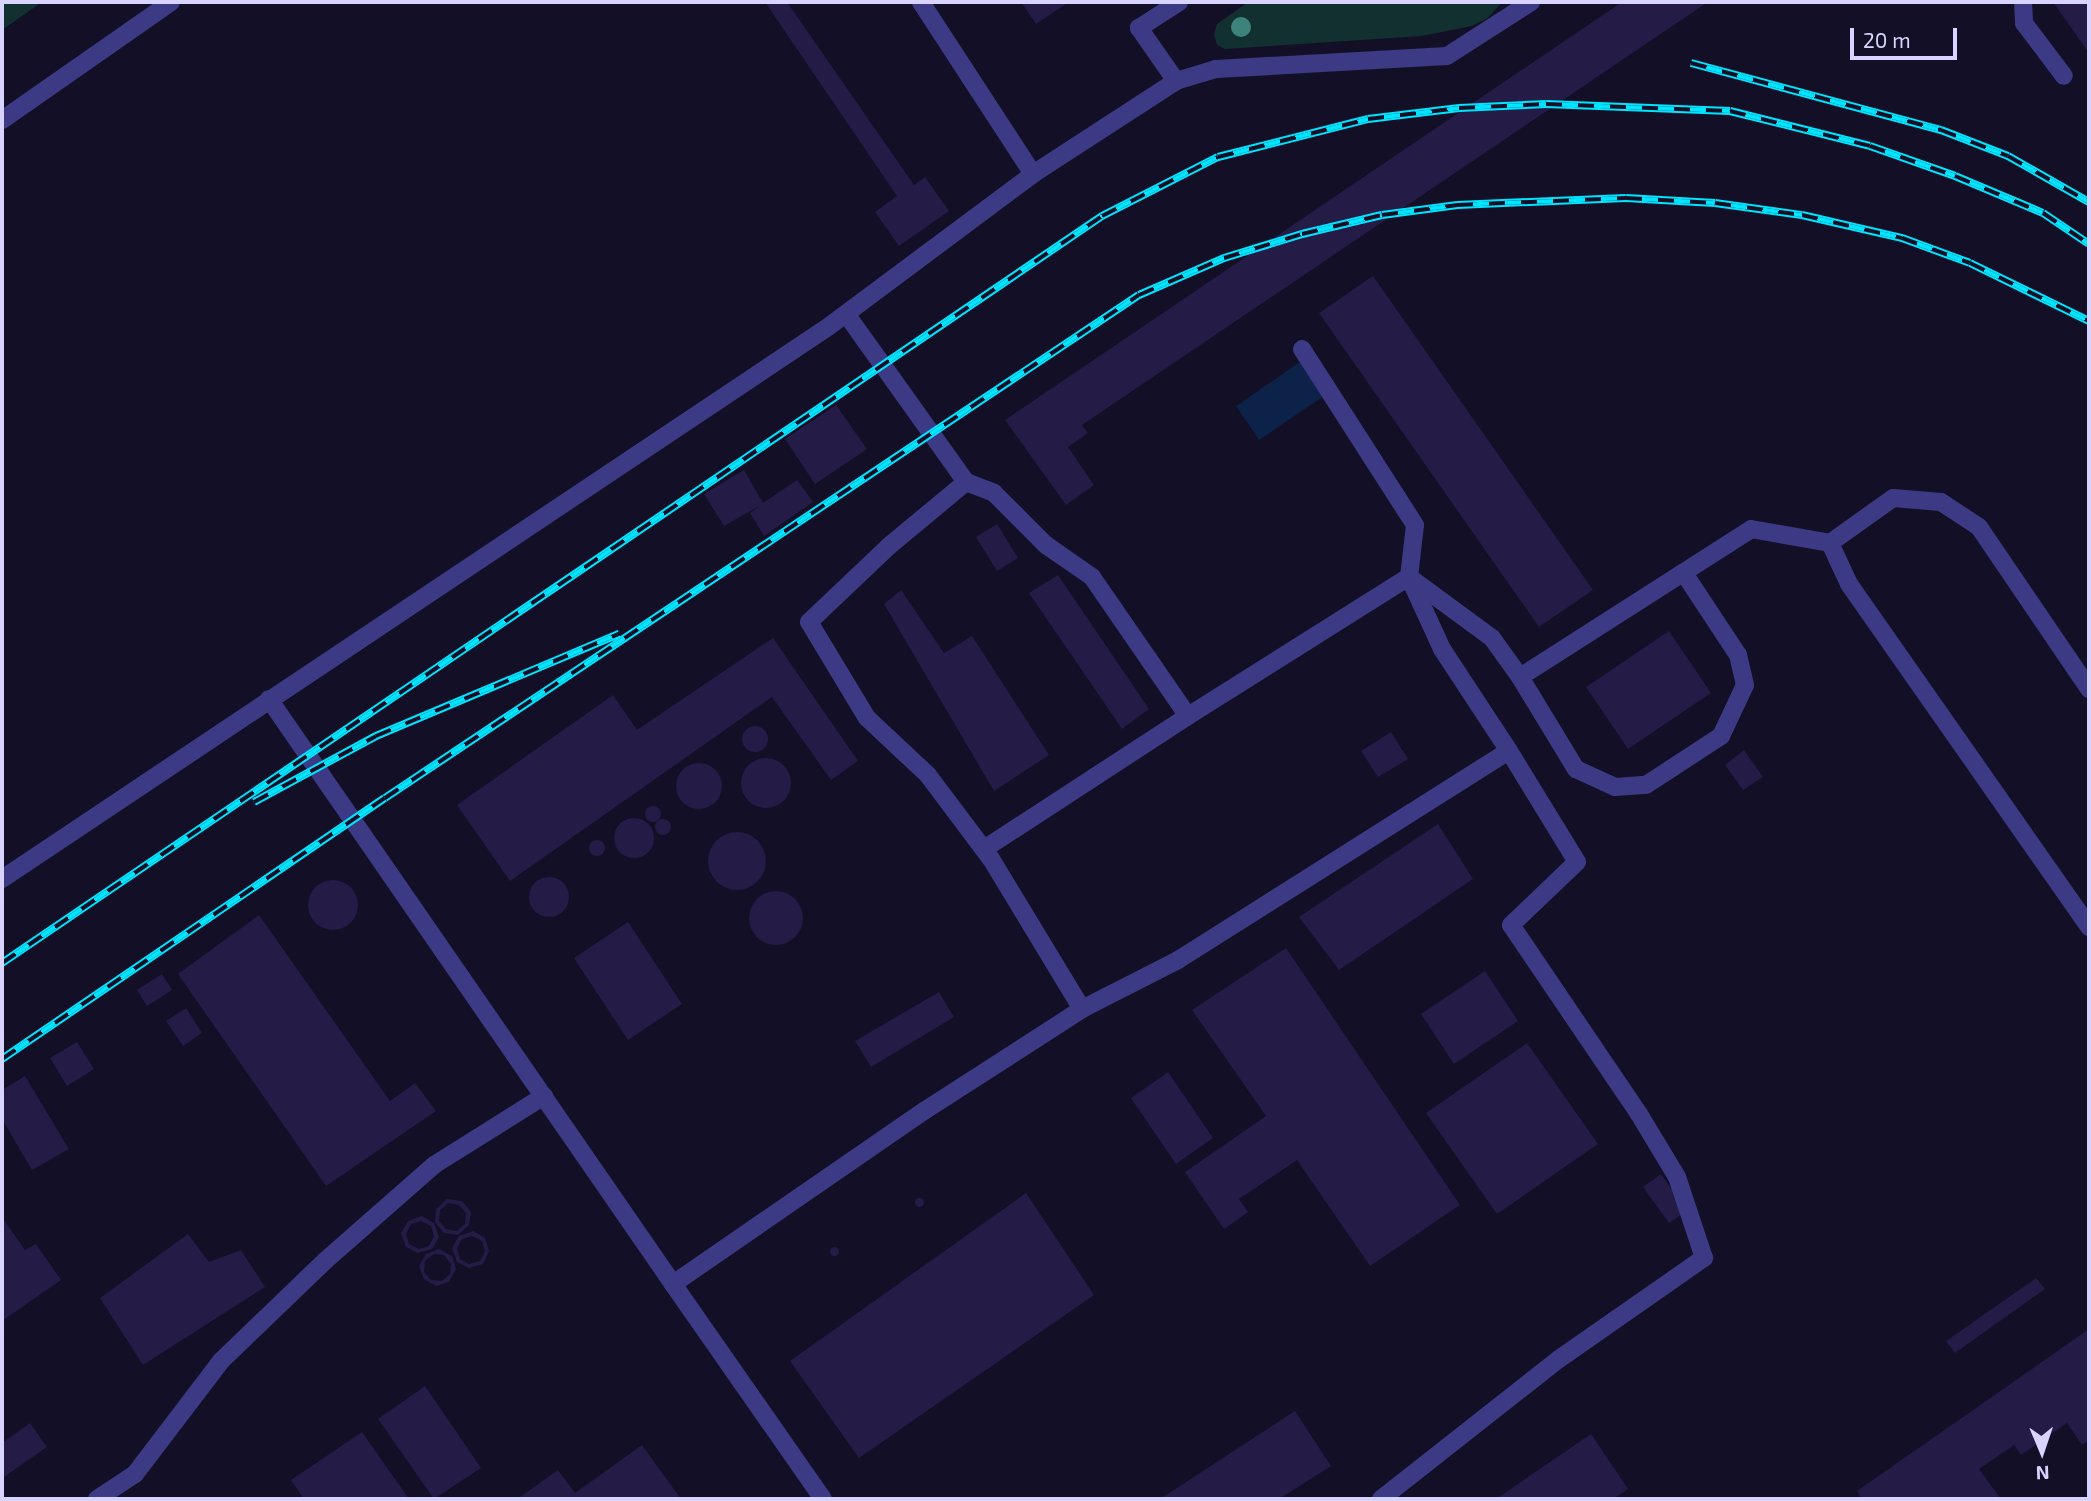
<!DOCTYPE html>
<html>
<head>
<meta charset="utf-8">
<style>
	body { margin:0 }
	#map { position:relative; width:2091px; height:1501px; overflow:hidden; background:#130f26; font-family:"Exo 2",sans-serif }
	div>[style] { position:absolute }
	.green>* { inset:0; background:#12302f }
	.water>* { inset:0; background:#0c2248 }
	.building>* { inset:0; background:#241b47 }
	.round { border-radius:50% }
	.lane>* { height:18px; margin:-9px; padding:0 9px; transform-origin:9px; border-radius:9px; background:#3d3a85 }
	.rail>* { height:8px; margin-top:-4px; transform-origin:0; background:repeating-linear-gradient(90deg,#130f26 0 16px,#00e5ff 0 32px); box-sizing:border-box; border-block:2px solid #00e5ff }
	.trees>* { width:20px; height:20px; margin:-10px; border-radius:50%; background:#3d827b }
	span { translate:-50% -50%; white-space:nowrap; text-align:center; line-height:1.15; -webkit-text-stroke:7px #130f26; paint-order:stroke }
	.frame { position:absolute; inset:0; border:4px solid #d9d4ff; pointer-events:none }
	.north { position:absolute; left:2007px; top:1417px; width:70px; height:70px; -webkit-text-stroke:5px #130f26; paint-order:stroke; rotate:178deg; font-size:19px; font-weight:700; line-height:28px; text-align:center; color:#d9d4ff }
	.north::after { content:''; display:block; margin:auto; width:24px; height:32px; background:#d9d4ff; clip-path:polygon(50% 0,100% 100%,50% 72%,0 100%) }
	.scale { position:absolute; left:1850px; top:28px; width:107px; height:32px; box-sizing:border-box; border:4px solid #d9d4ff; border-top:0; padding-left:9px; font-size:21px; line-height:24px; white-space:nowrap; color:#d9d4ff; -webkit-text-stroke:5px #130f26; paint-order:stroke }
</style>
</head>
<body>
<div id="map">
	<div class="green">
		<div style="clip-path:polygon(2px 2px,42px 2px,2px 30px)"></div>
		<div style="clip-path:polygon(1248px 2px,1502px 2px,1488px 18px,1472px 26px,1422px 36px,1225px 49px,1217px 45px,1214px 34px,1217px 24px)"></div>
	</div>
	<div class="water">
		<div style="clip-path:polygon(1300px 362px,1324px 396px,1259px 440px,1236px 406px)"></div>
	</div>
	<div class="building">
		<div style="clip-path:polygon(765px 2px,787px 2px,914px 185px,925px 177px,949px 211px,899px 246px,875px 212px,897px 196px)"></div>
		<div style="clip-path:polygon(1021px 2px,1069px 2px,1036px 24px)"></div>
		<div style="clip-path:polygon(1622px 2px,1708px 2px,1082px 425px,1088px 433px,1068px 447px,1094px 485px,1066px 505px,1005px 420px)"></div>
		<div style="clip-path:polygon(2053px 2px,2089px 2px,2089px 53px)"></div>
		<div style="clip-path:polygon(1373px 276px,1593px 590px,1539px 627px,1319px 313px)"></div>
		<div style="clip-path:polygon(836px 405px,867px 449px,815px 484px,785px 439px)"></div>
		<div style="clip-path:polygon(744px 470px,763px 503px,797px 480px,813px 502px,764px 536px,750px 513px,761px 505px,724px 526px,704px 494px)"></div>
		<div style="clip-path:polygon(997px 524px,1018px 558px,997px 571px,976px 537px)"></div>
		<div style="clip-path:polygon(1058px 575px,1149px 709px,1122px 729px,1029px 593px)"></div>
		<div style="clip-path:polygon(901px 590px,944px 653px,972px 636px,1049px 755px,994px 791px,884px 604px)"></div>
		<div style="clip-path:polygon(1669px 631px,1711px 693px,1628px 749px,1586px 687px)"></div>
		<div style="clip-path:polygon(773px 638px,858px 761px,831px 780px,772px 697px,510px 881px,457px 805px,613px 695px,637px 730px)"></div>
		<div class="round" style="left:742px;top:726px;width:26px;height:26px"></div>
		<div style="clip-path:polygon(1391px 732px,1408px 759px,1378px 777px,1361px 751px)"></div>
		<div style="clip-path:polygon(1744px 750px,1763px 777px,1743px 790px,1725px 765px)"></div>
		<div class="round" style="left:741px;top:758px;width:50px;height:50px"></div>
		<div class="round" style="left:676px;top:763px;width:46px;height:46px"></div>
		<div class="round" style="left:645px;top:806px;width:16px;height:16px"></div>
		<div class="round" style="left:614px;top:818px;width:40px;height:40px"></div>
		<div class="round" style="left:655px;top:819px;width:16px;height:16px"></div>
		<div style="clip-path:polygon(1438px 824px,1473px 879px,1339px 970px,1299px 917px)"></div>
		<div class="round" style="left:708px;top:832px;width:58px;height:58px"></div>
		<div class="round" style="left:589px;top:840px;width:16px;height:16px"></div>
		<div class="round" style="left:529px;top:877px;width:40px;height:40px"></div>
		<div class="round" style="left:308px;top:880px;width:50px;height:50px"></div>
		<div class="round" style="left:749px;top:891px;width:54px;height:54px"></div>
		<div style="clip-path:polygon(259px 915px,390px 1101px,415px 1083px,436px 1111px,326px 1186px,178px 974px)"></div>
		<div style="clip-path:polygon(628px 922px,682px 1004px,628px 1040px,574px 958px)"></div>
		<div style="clip-path:polygon(1286px 948px,1460px 1205px,1370px 1266px,1297px 1160px,1239px 1199px,1248px 1212px,1224px 1229px,1185px 1172px,1266px 1116px,1192px 1010px)"></div>
		<div style="clip-path:polygon(1485px 971px,1518px 1021px,1454px 1064px,1421px 1014px)"></div>
		<div style="clip-path:polygon(162px 974px,172px 990px,147px 1006px,137px 990px)"></div>
		<div style="clip-path:polygon(939px 992px,954px 1017px,871px 1067px,855px 1041px)"></div>
		<div style="clip-path:polygon(186px 1008px,202px 1033px,183px 1046px,166px 1021px)"></div>
		<div style="clip-path:polygon(77px 1042px,94px 1069px,67px 1086px,50px 1058px)"></div>
		<div style="clip-path:polygon(1527px 1043px,1598px 1144px,1497px 1214px,1426px 1113px)"></div>
		<div style="clip-path:polygon(1168px 1072px,1213px 1138px,1176px 1164px,1131px 1098px)"></div>
		<div style="clip-path:polygon(25px 1076px,69px 1149px,32px 1170px,2px 1119px,2px 1090px)"></div>
		<div style="clip-path:polygon(1661px 1174px,1687px 1211px,1669px 1223px,1643px 1187px)"></div>
		<div style="clip-path:polygon(1026px 1193px,1094px 1295px,859px 1458px,790px 1361px)"></div>
		<div class="round" style="left:914.5px;top:1197.5px;width:9px;height:9px"></div>
		<div style="clip-path:polygon(evenodd,447px 1199px,462px 1201px,471px 1212px,469px 1225px,458px 1235px,444px 1233px,435px 1222px,436px 1209px,447px 1199px,449px 1203px,459px 1205px,466px 1213px,465px 1224px,457px 1231px,446px 1229px,439px 1221px,440px 1210px,449px 1203px)"></div>
		<div style="clip-path:polygon(evenodd,422px 1216px,434px 1223px,439px 1237px,432px 1249px,418px 1253px,406px 1247px,401px 1233px,408px 1221px,422px 1216px,421px 1221px,431px 1226px,434px 1236px,429px 1246px,419px 1249px,409px 1244px,406px 1234px,411px 1224px,421px 1221px)"></div>
		<div style="clip-path:polygon(2px 1217px,25px 1250px,36px 1244px,61px 1280px,2px 1321px)"></div>
		<div style="clip-path:polygon(evenodd,473px 1231px,485px 1238px,489px 1251px,483px 1264px,469px 1268px,457px 1262px,452px 1248px,459px 1236px,473px 1231px,472px 1236px,482px 1241px,485px 1251px,480px 1261px,469px 1264px,460px 1259px,457px 1248px,462px 1239px,472px 1236px)"></div>
		<div style="clip-path:polygon(188px 1234px,209px 1262px,241px 1250px,265px 1287px,143px 1365px,100px 1298px)"></div>
		<div class="round" style="left:829.5px;top:1246.5px;width:9px;height:9px"></div>
		<div style="clip-path:polygon(evenodd,439px 1249px,452px 1256px,456px 1269px,449px 1282px,436px 1286px,424px 1279px,419px 1266px,426px 1254px,439px 1249px,434px 1254px,444px 1255px,451px 1264px,450px 1274px,442px 1281px,431px 1280px,424px 1272px,425px 1261px,434px 1254px)"></div>
		<div style="clip-path:polygon(2036px 1278px,2045px 1289px,1955px 1353px,1946px 1341px)"></div>
		<div style="clip-path:polygon(2089px 1329px,2089px 1440px,2082px 1445px,2067px 1423px,2021px 1455px,2014px 1445px,1979px 1469px,2001px 1499px,1862px 1499px,1857px 1491px)"></div>
		<div style="clip-path:polygon(425px 1386px,481px 1468px,434px 1499px,378px 1419px)"></div>
		<div style="clip-path:polygon(1295px 1411px,1331px 1466px,1279px 1499px,1160px 1499px)"></div>
		<div style="clip-path:polygon(30px 1423px,47px 1447px,4px 1477px,2px 1443px)"></div>
		<div style="clip-path:polygon(362px 1432px,409px 1499px,304px 1499px,291px 1480px)"></div>
		<div style="clip-path:polygon(1591px 1434px,1628px 1489px,1613px 1499px,1496px 1499px)"></div>
		<div style="clip-path:polygon(642px 1445px,681px 1499px,517px 1499px,558px 1470px,575px 1493px)"></div>
	</div>
	<div class="lane">
		<div style="left:2023px;top:2px;width:21px;rotate:87deg"></div>
		<div style="left:2024px;top:23px;width:66px;rotate:53deg"></div>
		<div style="left:1176px;top:81px;width:42px;rotate:-16.7deg"></div>
		<div style="left:1216px;top:69px;width:231px;rotate:-3.2deg"></div>
		<div style="left:1447px;top:56px;width:100px;rotate:-32.7deg"></div>
		<div style="left:2px;top:120px;width:206px;rotate:-34.9deg"></div>
		<div style="left:1033px;top:174px;width:171px;rotate:-33deg"></div>
		<div style="left:1176px;top:81px;width:65px;rotate:-124.9deg"></div>
		<div style="left:1139px;top:28px;width:48px;rotate:-33deg"></div>
		<div style="left:966px;top:482px;width:30px;rotate:21deg"></div>
		<div style="left:994px;top:493px;width:74px;rotate:45deg"></div>
		<div style="left:1046px;top:545px;width:56px;rotate:34.8deg"></div>
		<div style="left:1092px;top:577px;width:169px;rotate:55.4deg"></div>
		<div style="left:1830px;top:543px;width:45px;rotate:65.1deg"></div>
		<div style="left:1849px;top:584px;width:419px;rotate:55deg"></div>
		<div style="left:1520px;top:677px;width:108px;rotate:58.7deg"></div>
		<div style="left:1576px;top:769px;width:43px;rotate:24.8deg"></div>
		<div style="left:1615px;top:787px;width:31px;rotate:-4deg"></div>
		<div style="left:1646px;top:785px;width:90px;rotate:-33.2deg"></div>
		<div style="left:1721px;top:736px;width:56px;rotate:-64.8deg"></div>
		<div style="left:1745px;top:685px;width:31px;rotate:-103deg"></div>
		<div style="left:1738px;top:655px;width:98px;rotate:-123.4deg"></div>
		<div style="left:269px;top:699px;width:711px;rotate:55.37deg"></div>
		<div style="left:673px;top:1284px;width:305px;rotate:-34.6deg"></div>
		<div style="left:924px;top:1111px;width:188px;rotate:-32.8deg"></div>
		<div style="left:1082px;top:1009px;width:175px;rotate:-121.2deg"></div>
		<div style="left:991px;top:859px;width:105px;rotate:-126.9deg"></div>
		<div style="left:928px;top:775px;width:83px;rotate:-136.9deg"></div>
		<div style="left:867px;top:718px;width:112px;rotate:-121.1deg"></div>
		<div style="left:809px;top:622px;width:110px;rotate:-43.5deg"></div>
		<div style="left:889px;top:546px;width:100px;rotate:-39.7deg"></div>
		<div style="left:966px;top:482px;width:206px;rotate:-125.5deg"></div>
		<div style="left:984px;top:849px;width:244px;rotate:-33.1deg"></div>
		<div style="left:1188px;top:716px;width:261px;rotate:-32.2deg"></div>
		<div style="left:1409px;top:577px;width:103px;rotate:36.3deg"></div>
		<div style="left:1492px;top:638px;width:48px;rotate:54.3deg"></div>
		<div style="left:1520px;top:677px;width:274px;rotate:-32.6deg"></div>
		<div style="left:1751px;top:529px;width:80px;rotate:10deg"></div>
		<div style="left:1830px;top:543px;width:77px;rotate:-35.5deg"></div>
		<div style="left:1893px;top:498px;width:48px;rotate:4.8deg"></div>
		<div style="left:1941px;top:502px;width:45px;rotate:33.3deg"></div>
		<div style="left:1979px;top:527px;width:196px;rotate:55.8deg"></div>
		<div style="left:2px;top:879px;width:993px;rotate:-33.75deg"></div>
		<div style="left:828px;top:327px;width:256px;rotate:-36.7deg"></div>
		<div style="left:1033px;top:174px;width:205px;rotate:-123.1deg"></div>
		<div style="left:1082px;top:1009px;width:108px;rotate:-27deg"></div>
		<div style="left:1178px;top:960px;width:391px;rotate:-32.3deg"></div>
		<div style="left:1509px;top:751px;width:122px;rotate:-123.3deg"></div>
		<div style="left:1442px;top:649px;width:79px;rotate:-114.6deg"></div>
		<div style="left:1409px;top:577px;width:52px;rotate:-83.4deg"></div>
		<div style="left:1415px;top:525px;width:209px;rotate:-122.7deg"></div>
		<div style="left:673px;top:1284px;width:262px;rotate:55.1deg"></div>
		<div style="left:97px;top:1499px;width:45px;rotate:-33.3deg"></div>
		<div style="left:135px;top:1474px;width:142px;rotate:-52.7deg"></div>
		<div style="left:221px;top:1361px;width:146px;rotate:-43.9deg"></div>
		<div style="left:326px;top:1260px;width:144px;rotate:-41.3deg"></div>
		<div style="left:434px;top:1165px;width:130px;rotate:-32.1deg"></div>
		<div style="left:1381px;top:1499px;width:226px;rotate:-38.2deg"></div>
		<div style="left:1559px;top:1359px;width:177px;rotate:-34.9deg"></div>
		<div style="left:1704px;top:1258px;width:85px;rotate:-108.4deg"></div>
		<div style="left:1677px;top:1177px;width:74px;rotate:-121.1deg"></div>
		<div style="left:1639px;top:1114px;width:228px;rotate:-124.1deg"></div>
		<div style="left:1511px;top:925px;width:91px;rotate:-43.7deg"></div>
		<div style="left:1577px;top:862px;width:130px;rotate:-121.5deg"></div>
	</div>
	<div class="rail">
		<div style="left:1691px;top:63px;width:259px;rotate:15deg"></div>
		<div style="left:1941px;top:130px;width:72px;rotate:21.2deg"></div>
		<div style="left:2008px;top:156px;width:93px;rotate:29.6deg"></div>
		<div style="left:254px;top:802px;width:139px;rotate:-28.4deg"></div>
		<div style="left:376px;top:736px;width:264px;rotate:-22.8deg"></div>
		<div style="left:2px;top:963px;width:1330px;rotate:-34.18deg"></div>
		<div style="left:1102px;top:216px;width:130px;rotate:-27deg"></div>
		<div style="left:1218px;top:157px;width:155px;rotate:-14.2deg"></div>
		<div style="left:1368px;top:119px;width:92px;rotate:-6.9deg"></div>
		<div style="left:1459px;top:108px;width:87px;rotate:-2.6deg"></div>
		<div style="left:1546px;top:104px;width:184px;rotate:2.2deg"></div>
		<div style="left:1730px;top:111px;width:144px;rotate:14deg"></div>
		<div style="left:1870px;top:146px;width:90px;rotate:19.4deg"></div>
		<div style="left:1955px;top:176px;width:95px;rotate:22.8deg"></div>
		<div style="left:2043px;top:213px;width:55px;rotate:34deg"></div>
		<div style="left:2px;top:1059px;width:463px;rotate:-34.3deg"></div>
		<div style="left:385px;top:798px;width:906px;rotate:-33.71deg"></div>
		<div style="left:1139px;top:295px;width:93px;rotate:-23.5deg"></div>
		<div style="left:1224px;top:258px;width:82px;rotate:-17.1deg"></div>
		<div style="left:1302px;top:234px;width:82px;rotate:-13.4deg"></div>
		<div style="left:1382px;top:215px;width:76px;rotate:-7.6deg"></div>
		<div style="left:1457px;top:205px;width:169px;rotate:-2.4deg"></div>
		<div style="left:1626px;top:198px;width:89px;rotate:3.2deg"></div>
		<div style="left:1715px;top:203px;width:88px;rotate:7.9deg"></div>
		<div style="left:1802px;top:215px;width:103px;rotate:13deg"></div>
		<div style="left:1902px;top:238px;width:72px;rotate:20.2deg"></div>
		<div style="left:1970px;top:263px;width:132px;rotate:26deg"></div>
	</div>
	<div class="trees">
		<div style="left:1241px;top:27px"></div>
	</div>
	<div class="frame"></div>
	<div class="north">N</div>
	<div class="scale">20 m</div>
</div>
</body>
</html>
